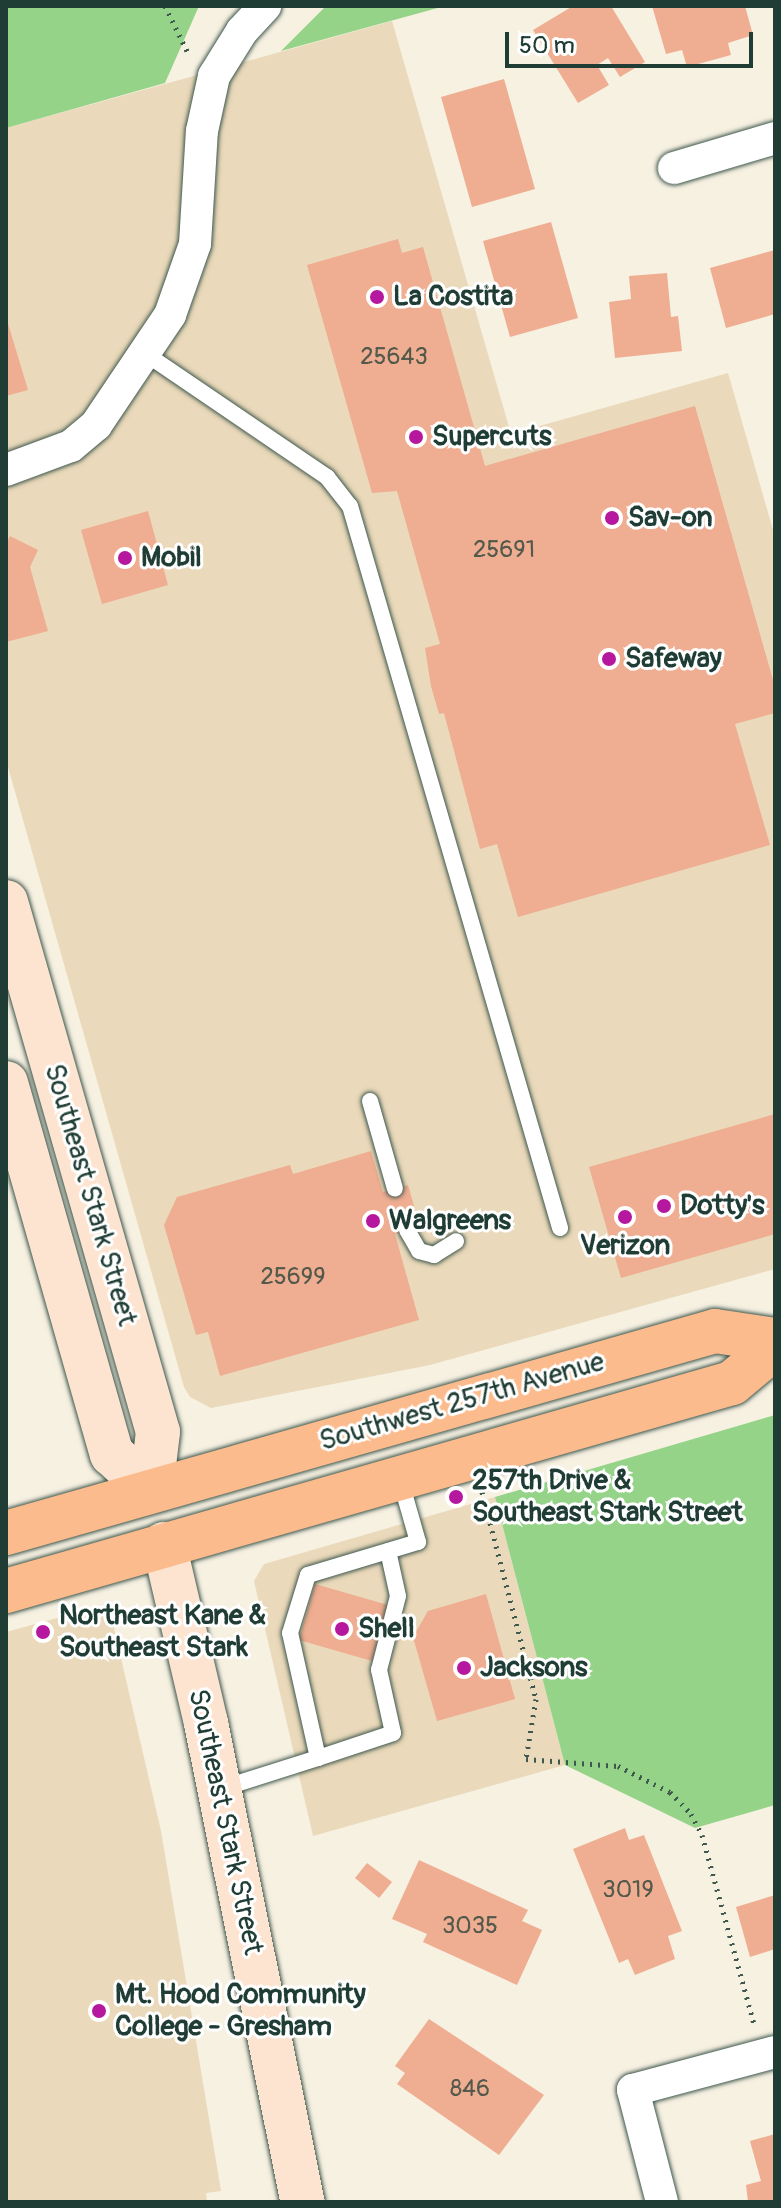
<!DOCTYPE html>
<html>
<head>
<meta charset="utf-8">
<style>
	body { margin:0 }
	#map { position:relative; width:781px; height:2208px; overflow:hidden; background:#f7f1e2; font-family:Pangolin,sans-serif }
	div>[style] { position:absolute }
	.built>* { inset:0; background:#ead9ba }
	.green>* { inset:0; background:#95d389 }
	.building>* { inset:0; background:#efad91 }
	.path>* { height:5px; margin-top:-2.5px; transform-origin:0; background:repeating-linear-gradient(90deg,#3f584e 0 2px,transparent 0 8px) }
	.roads { filter:drop-shadow(0 0 2px #3f584e) drop-shadow(0 0 2px #3f584e) }
	.service>* { height:16px; margin:-8px; padding:0 8px; transform-origin:8px; border-radius:8px; background:#fff }
	.minor>* { height:32px; margin:-16px; padding:0 16px; transform-origin:16px; border-radius:16px; background:#fff }
	.secondary>* { height:44px; margin:-22px; padding:0 22px; transform-origin:22px; border-radius:22px; background:#fde4d1 }
	.primary>* { height:44px; margin:-22px; padding:0 22px; transform-origin:22px; border-radius:22px; background:#fbbb8d }
	.dots>* { width:22px; height:22px; translate:-50% -50%; box-sizing:border-box; border:4px solid #fff; border-radius:50% }
	span { translate:-50% -50%; white-space:nowrap; text-align:center; line-height:1.15; -webkit-text-stroke:6px #fff; paint-order:stroke }
	.number-label { font-size:24px; color:#53594b }
	.number-label span { -webkit-text-stroke-width:0 }
	.poi-label { font-size:28px; color:#1f3d34; font-weight:700 }
	.left { translate:0 -50%; text-align:left }
	.street-label { font-size:28px; color:#1f3d34 }
	.frame { position:absolute; inset:0; border:8px solid #1f3d34; pointer-events:none }
	.scale { position:absolute; left:505px; top:32px; width:248px; height:36px; box-sizing:border-box; border:4px solid #1f3d34; border-top:0; padding-left:10px; font-size:24px; line-height:28px; white-space:nowrap; color:#1f3d34; -webkit-text-stroke:6px #fff; paint-order:stroke }
</style>
</head>
<body>
<div id="map">
	<div class="built">
		<div style="clip-path:polygon(392px 21px,511px 434px,728px 373px,775px 537px,775px 1269px,430px 1365px,211px 1408px,190px 1397px,184px 1387px,6px 760px,6px 128px)"></div>
		<div style="clip-path:polygon(495px 1497px,565px 1765px,313px 1836px,254px 1581px,264px 1564px)"></div>
		<div style="clip-path:polygon(97px 1607px,111px 1615px,161px 1831px,221px 2191px,206px 2193px,207px 2202px,6px 2202px,6px 1632px)"></div>
	</div>
	<div class="green">
		<div style="clip-path:polygon(6px 6px,199px 6px,165px 83px,6px 128px)"></div>
		<div style="clip-path:polygon(326px 6px,445px 6px,281px 51px)"></div>
		<div style="clip-path:polygon(775px 1415px,775px 1805px,695px 1828px,565px 1765px,495px 1497px)"></div>
	</div>
	<div class="building">
		<div style="clip-path:polygon(573px 6px,611px 6px,645px 62px,620px 77px,608px 58px,597px 65px,609px 85px,578px 103px,533px 30px)"></div>
		<div style="clip-path:polygon(652px 6px,745px 6px,753px 35px,728px 43px,731px 55px,687px 67px,682px 50px,666px 54px)"></div>
		<div style="clip-path:polygon(504px 79px,535px 189px,472px 207px,441px 97px)"></div>
		<div style="clip-path:polygon(551px 222px,578px 318px,510px 337px,483px 241px)"></div>
		<div style="clip-path:polygon(398px 239px,402px 253px,423px 247px,485px 466px,695px 406px,775px 687px,775px 713px,735px 724px,770px 845px,518px 917px,497px 844px,480px 849px,444px 713px,439px 714px,431px 686px,425px 648px,440px 644px,397px 491px,372px 493px,307px 265px)"></div>
		<div style="clip-path:polygon(775px 250px,775px 314px,726px 328px,710px 268px)"></div>
		<div style="clip-path:polygon(667px 273px,671px 317px,678px 316px,682px 351px,615px 358px,609px 302px,631px 299px,629px 276px)"></div>
		<div style="clip-path:polygon(6px 317px,28px 390px,6px 396px)"></div>
		<div style="clip-path:polygon(148px 511px,168px 585px,102px 604px,81px 530px)"></div>
		<div style="clip-path:polygon(10px 536px,38px 550px,30px 567px,48px 631px,6px 642px,6px 544px)"></div>
		<div style="clip-path:polygon(775px 1114px,775px 1234px,621px 1278px,589px 1167px)"></div>
		<div style="clip-path:polygon(371px 1151px,383px 1192px,408px 1185px,420px 1227px,395px 1234px,419px 1320px,220px 1376px,208px 1332px,196px 1335px,164px 1225px,177px 1197px,290px 1165px,293px 1174px)"></div>
		<div style="clip-path:polygon(315px 1584px,388px 1605px,372px 1661px,299px 1640px)"></div>
		<div style="clip-path:polygon(486px 1594px,515px 1699px,437px 1721px,413px 1637px,428px 1611px)"></div>
		<div style="clip-path:polygon(625px 1828px,629px 1840px,644px 1835px,682px 1931px,668px 1936px,675px 1959px,635px 1975px,628px 1959px,619px 1963px,573px 1849px)"></div>
		<div style="clip-path:polygon(419px 1860px,528px 1910px,522px 1921px,542px 1930px,517px 1985px,423px 1942px,427px 1934px,392px 1919px)"></div>
		<div style="clip-path:polygon(367px 1863px,392px 1882px,379px 1898px,355px 1878px)"></div>
		<div style="clip-path:polygon(775px 1895px,775px 1949px,750px 1957px,736px 1907px)"></div>
		<div style="clip-path:polygon(429px 2019px,544px 2095px,499px 2155px,397px 2084px,405px 2073px,395px 2066px)"></div>
		<div style="clip-path:polygon(775px 2134px,775px 2202px,748px 2202px,746px 2185px,761px 2181px,750px 2141px)"></div>
	</div>
	<div class="path">
		<div style="left:165px;top:6px;width:55px;rotate:63.9deg"></div>
		<div style="left:482px;top:1492px;width:214px;rotate:75.4deg"></div>
		<div style="left:536px;top:1699px;width:61px;rotate:99.5deg"></div>
		<div style="left:526px;top:1759px;width:92px;rotate:4.4deg"></div>
		<div style="left:618px;top:1766px;width:58px;rotate:26.6deg"></div>
		<div style="left:670px;top:1792px;width:30px;rotate:46deg"></div>
		<div style="left:691px;top:1814px;width:24px;rotate:62deg"></div>
		<div style="left:702px;top:1835px;width:199px;rotate:74.6deg"></div>
	</div>
	<div class="roads">
		<div class="service">
			<div style="left:146px;top:354px;width:219px;rotate:34.2deg"></div>
			<div style="left:327px;top:477px;width:37px;rotate:52deg"></div>
			<div style="left:350px;top:506px;width:752px;rotate:73.78deg"></div>
			<div style="left:370px;top:1101px;width:91px;rotate:74.1deg"></div>
			<div style="left:407px;top:1230px;width:24px;rotate:60deg"></div>
			<div style="left:419px;top:1251px;width:16px;rotate:15deg"></div>
			<div style="left:434px;top:1255px;width:26px;rotate:-32deg"></div>
			<div style="left:318px;top:1758px;width:79px;rotate:-18.4deg"></div>
			<div style="left:393px;top:1733px;width:65px;rotate:-102.5deg"></div>
			<div style="left:379px;top:1670px;width:76px;rotate:-75.6deg"></div>
			<div style="left:398px;top:1596px;width:46px;rotate:-102.5deg"></div>
			<div style="left:220px;top:1789px;width:103px;rotate:-17.6deg"></div>
			<div style="left:318px;top:1758px;width:128px;rotate:-102.6deg"></div>
			<div style="left:290px;top:1633px;width:61px;rotate:-72.8deg"></div>
			<div style="left:308px;top:1575px;width:115px;rotate:-16.7deg"></div>
			<div style="left:418px;top:1542px;width:66px;rotate:-105.9deg"></div>
		</div>
		<div class="minor">
			<div style="left:674px;top:168px;width:105px;rotate:-16.5deg"></div>
			<div style="left:6px;top:470px;width:69px;rotate:-20.3deg"></div>
			<div style="left:71px;top:446px;width:33px;rotate:-40deg"></div>
			<div style="left:96px;top:425px;width:133px;rotate:-56.1deg"></div>
			<div style="left:170px;top:315px;width:75px;rotate:-70.6deg"></div>
			<div style="left:195px;top:244px;width:113px;rotate:-86.5deg"></div>
			<div style="left:202px;top:131px;width:56px;rotate:-77.7deg"></div>
			<div style="left:214px;top:76px;width:53px;rotate:-58.1deg"></div>
			<div style="left:242px;top:31px;width:34px;rotate:-47deg"></div>
			<div style="left:662px;top:2202px;width:116px;rotate:-104.5deg"></div>
			<div style="left:633px;top:2090px;width:147px;rotate:-15deg"></div>
		</div>
		<div class="secondary">
			<div style="left:6px;top:902px;width:551px;rotate:74deg"></div>
			<div style="left:158px;top:1432px;width:58px;rotate:96.9deg"></div>
			<div style="left:6px;top:1083px;width:386px;rotate:74.1deg"></div>
			<div style="left:112px;top:1454px;width:53px;rotate:42.7deg"></div>
			<div style="left:164px;top:1544px;width:184px;rotate:76.8deg"></div>
			<div style="left:206px;top:1723px;width:489px;rotate:78.6deg"></div>
		</div>
		<div class="primary">
			<div style="left:6px;top:1533px;width:737px;rotate:-15.9deg"></div>
			<div style="left:715px;top:1331px;width:61px;rotate:8.5deg"></div>
			<div style="left:6px;top:1591px;width:755px;rotate:-15.99deg"></div>
			<div style="left:732px;top:1383px;width:56px;rotate:-39.9deg"></div>
		</div>
	</div>
	<div class="dots">
		<div style="left:377px;top:297px;background:#b5179e"></div>
		<div style="left:416px;top:437px;background:#b5179e"></div>
		<div style="left:612px;top:518px;background:#b5179e"></div>
		<div style="left:125px;top:558px;background:#b5179e"></div>
		<div style="left:609px;top:659px;background:#b5179e"></div>
		<div style="left:664px;top:1206px;background:#b5179e"></div>
		<div style="left:625px;top:1217px;background:#b5179e"></div>
		<div style="left:373px;top:1221px;background:#b5179e"></div>
		<div style="left:456px;top:1497px;background:#b5179e"></div>
		<div style="left:342px;top:1629px;background:#b5179e"></div>
		<div style="left:43px;top:1632px;background:#b5179e"></div>
		<div style="left:464px;top:1668px;background:#b5179e"></div>
		<div style="left:99px;top:2011px;background:#b5179e"></div>
	</div>
	<div class="number-label">
		<span style="left:394px;top:357px">25643</span>
		<span style="left:504px;top:550px">25691</span>
		<span style="left:293px;top:1277px">25699</span>
		<span style="left:628px;top:1890px">3019</span>
		<span style="left:470px;top:1926px">3035</span>
		<span style="left:470px;top:2089px">846</span>
	</div>
	<div class="poi-label">
		<span class="left" style="left:393px;top:297px">La Costita</span>
		<span class="left" style="left:432px;top:437px">Supercuts</span>
		<span class="left" style="left:628px;top:518px">Sav-on</span>
		<span class="left" style="left:141px;top:558px">Mobil</span>
		<span class="left" style="left:625px;top:659px">Safeway</span>
		<span class="left" style="left:680px;top:1206px">Dotty's</span>
		<span class="left" style="left:389px;top:1221px">Walgreens</span>
		<span style="left:625px;top:1246px">Verizon</span>
		<span class="left" style="left:472px;top:1497px">257th Drive &amp;<br>Southeast Stark Street</span>
		<span class="left" style="left:59px;top:1632px">Northeast Kane &amp;<br>Southeast Stark</span>
		<span class="left" style="left:358px;top:1629px">Shell</span>
		<span class="left" style="left:480px;top:1668px">Jacksons</span>
		<span class="left" style="left:115px;top:2011px">Mt. Hood Community<br>College - Gresham</span>
	</div>
	<div class="street-label">
		<span style="left:90px;top:1195px;rotate:74deg">Southeast Stark Street</span>
		<span style="left:462px;top:1402px;rotate:-16deg">Southwest 257th Avenue</span>
		<span style="left:225px;top:1822px;rotate:78deg">Southeast Stark Street</span>
	</div>
	<div class="frame"></div>
	<div class="scale">50 m</div>
</div>
</body>
</html>
